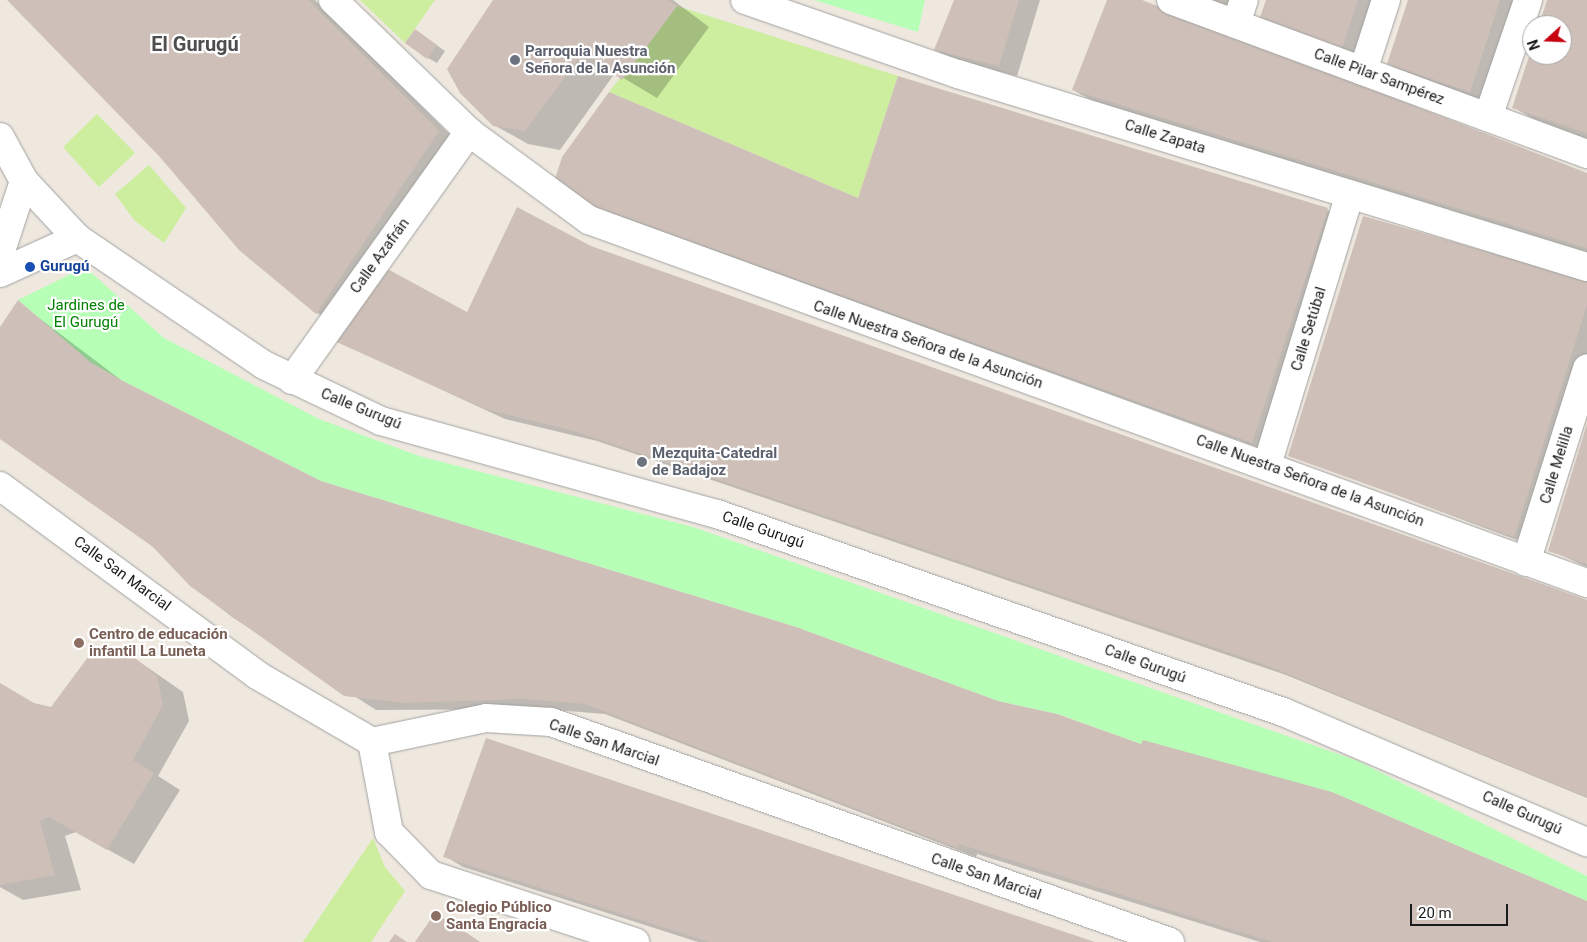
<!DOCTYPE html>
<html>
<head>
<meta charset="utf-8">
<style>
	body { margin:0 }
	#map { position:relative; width:1587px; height:942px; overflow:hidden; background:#eee8df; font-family:Roboto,sans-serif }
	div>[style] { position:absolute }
	.grass>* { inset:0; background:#cdee9f }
	.park>* { inset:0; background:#b7feb6 }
	.shadow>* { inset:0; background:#0003 }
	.building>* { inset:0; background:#cec0b8 }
	.roads { filter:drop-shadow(0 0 1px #a2a2a2) drop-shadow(0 0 1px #a2a2a2) }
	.minor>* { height:28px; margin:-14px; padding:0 14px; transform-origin:14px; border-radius:14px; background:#fff }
	.dots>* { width:14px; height:14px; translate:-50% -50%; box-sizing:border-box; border:2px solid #fff; border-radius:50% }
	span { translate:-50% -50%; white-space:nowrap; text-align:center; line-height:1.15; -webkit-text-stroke:4.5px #fff; paint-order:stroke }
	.worship-label { font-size:15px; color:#5b616d; font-weight:700 }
	.left { translate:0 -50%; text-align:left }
	.street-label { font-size:15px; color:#1b1b1b }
	.transit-label { font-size:15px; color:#164399; font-weight:700 }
	.park-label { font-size:15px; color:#028102 }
	.education-label { font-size:15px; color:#785e54; font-weight:700 }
	.district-label { font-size:20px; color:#4e4e4e; font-weight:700 }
	.north { position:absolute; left:1522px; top:15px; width:50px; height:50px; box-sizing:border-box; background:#fff; border:1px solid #a4a4a4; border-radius:50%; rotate:250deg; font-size:14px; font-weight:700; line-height:20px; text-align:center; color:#1b1b1b }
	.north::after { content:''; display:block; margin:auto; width:18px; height:22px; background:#c60011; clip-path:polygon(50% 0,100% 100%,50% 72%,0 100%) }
	.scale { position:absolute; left:1410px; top:904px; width:98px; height:22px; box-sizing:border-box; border:2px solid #1b1b1b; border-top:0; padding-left:6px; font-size:15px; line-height:18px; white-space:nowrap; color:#1b1b1b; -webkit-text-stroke:4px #fff; paint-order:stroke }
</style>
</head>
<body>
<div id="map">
	<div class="grass">
		<div style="clip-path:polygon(360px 0,435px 0,405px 43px)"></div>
		<div style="clip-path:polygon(677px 6px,898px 76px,858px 198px,609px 92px)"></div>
		<div style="clip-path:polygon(97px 114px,135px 153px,99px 187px,63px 147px)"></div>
		<div style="clip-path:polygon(149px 165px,186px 208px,164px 243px,135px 221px,115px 194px)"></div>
		<div style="clip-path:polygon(373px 838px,385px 867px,405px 891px,371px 942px,303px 942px)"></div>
	</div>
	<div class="park">
		<div style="clip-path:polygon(814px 0,925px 0,918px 32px)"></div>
		<div style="clip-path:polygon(85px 267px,164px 338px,319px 419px,419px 456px,693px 527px,1358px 761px,1587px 876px,1587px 901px,1332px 792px,1141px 744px,1058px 714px,998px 701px,796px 627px,321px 481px,121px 380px,90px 362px,18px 300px)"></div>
	</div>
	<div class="shadow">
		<div style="clip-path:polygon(9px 0,315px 0,457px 142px,335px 324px,317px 313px)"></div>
		<div style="clip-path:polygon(497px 0,673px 0,709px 27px,657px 98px,615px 73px,560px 150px,528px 144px,494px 125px)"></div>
		<div style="clip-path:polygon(955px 0,1040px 0,1017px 76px,954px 60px,936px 50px)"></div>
		<div style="clip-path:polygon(1108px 0,1139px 0,1587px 174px,1587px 252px,1091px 100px,1073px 90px)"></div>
		<div style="clip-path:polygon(1175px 0,1256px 0,1248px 24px)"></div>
		<div style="clip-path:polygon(1267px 0,1398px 0,1376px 66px,1294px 39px)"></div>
		<div style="clip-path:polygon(1409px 0,1540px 0,1504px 110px,1422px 83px,1388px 64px)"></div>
		<div style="clip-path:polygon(1549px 0,1587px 0,1587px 140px,1547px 127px,1513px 107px,1532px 50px,1532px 55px,1562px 55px,1562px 25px,1540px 25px)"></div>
		<div style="clip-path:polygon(415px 30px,445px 51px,437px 63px,428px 58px)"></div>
		<div style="clip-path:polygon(575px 198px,1327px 210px,1345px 220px,1271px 452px,594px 208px)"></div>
		<div style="clip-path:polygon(591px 247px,1587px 601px,1587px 798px,1286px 675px,597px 441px,505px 419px,332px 339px,468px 314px)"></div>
		<div style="clip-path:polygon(1587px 281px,1587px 373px,1533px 546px,1290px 455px)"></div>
		<div style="clip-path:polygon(18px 302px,125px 383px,321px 482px,998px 702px,1587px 903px,1587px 942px,1260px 942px,977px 854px,976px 857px,605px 714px,543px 709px,376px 710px,232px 617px,191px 585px,154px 546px,0 438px,0 329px)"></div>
		<div style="clip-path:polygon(1587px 426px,1587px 567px,1550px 550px)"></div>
		<div style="clip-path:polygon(131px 656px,183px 692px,189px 721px,158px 776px,180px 790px,134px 864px,76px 832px,65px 836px,81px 890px,23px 900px,0 887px,0 685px,34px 704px,52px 708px)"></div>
		<div style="clip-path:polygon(445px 856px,1092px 942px,698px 942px,463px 867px)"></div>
		<div style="clip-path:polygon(435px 914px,462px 930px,480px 942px,417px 942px)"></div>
	</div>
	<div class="building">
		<div style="clip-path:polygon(7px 0,308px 0,439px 131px,316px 314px,239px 250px,159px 156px)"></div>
		<div style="clip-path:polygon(493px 0,668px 0,677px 6px,622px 80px,584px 51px,525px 131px,493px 126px,460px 93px,447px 69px)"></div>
		<div style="clip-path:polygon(954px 0,1019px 0,999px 66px,934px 50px)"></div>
		<div style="clip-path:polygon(1107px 0,1142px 0,1587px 173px,1587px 248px,1072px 90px)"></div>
		<div style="clip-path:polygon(1266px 0,1358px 0,1342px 48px,1259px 20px)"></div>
		<div style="clip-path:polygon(1408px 0,1500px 0,1470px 92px,1387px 64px)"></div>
		<div style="clip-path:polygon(1547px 0,1587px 0,1587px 133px,1512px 108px,1532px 47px,1532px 55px,1562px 55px,1562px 25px,1539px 25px)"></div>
		<div style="clip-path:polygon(415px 29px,437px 45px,427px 59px,405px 43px)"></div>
		<div style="clip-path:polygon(898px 76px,1328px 208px,1252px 443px,574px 199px,554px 182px,562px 157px,609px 92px,858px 198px)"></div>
		<div style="clip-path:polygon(517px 207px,591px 246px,1587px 600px,1587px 797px,1266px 665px,577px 432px,485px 409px,330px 339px,380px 265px,467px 312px)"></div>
		<div style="clip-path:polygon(1363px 216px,1587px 280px,1587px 305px,1514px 537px,1288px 456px)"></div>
		<div style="clip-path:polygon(18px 300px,90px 362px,121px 380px,321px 481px,796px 627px,998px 701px,1057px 714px,1141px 744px,1143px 740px,1332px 792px,1587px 901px,1587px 942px,1272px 942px,959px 844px,958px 848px,585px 704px,524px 699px,402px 703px,344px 696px,190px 586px,153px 547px,0 439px,0 327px)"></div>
		<div style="clip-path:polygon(1587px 424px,1587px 564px,1548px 551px)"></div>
		<div style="clip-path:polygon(99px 650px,131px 655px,157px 676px,163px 705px,133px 760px,154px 773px,107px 850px,49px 817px,40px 821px,55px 875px,0 885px,0 683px,34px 703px,51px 707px,88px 657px)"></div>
		<div style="clip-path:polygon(486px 738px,1095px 942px,709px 942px,443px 857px)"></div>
		<div style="clip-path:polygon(435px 913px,479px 942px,415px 942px)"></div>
		<div style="clip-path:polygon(395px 934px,407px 942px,389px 942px)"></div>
	</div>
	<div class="roads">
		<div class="minor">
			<div style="left:333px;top:0;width:190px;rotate:44.1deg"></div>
			<div style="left:469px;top:132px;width:149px;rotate:36.3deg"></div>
			<div style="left:589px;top:220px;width:1062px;rotate:19.99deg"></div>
			<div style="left:745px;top:0;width:225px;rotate:19.2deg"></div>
			<div style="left:958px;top:74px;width:658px;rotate:17.06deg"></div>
			<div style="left:1171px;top:0;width:444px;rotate:20.3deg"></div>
			<div style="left:1236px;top:24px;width:25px;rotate:-72deg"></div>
			<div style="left:1363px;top:71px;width:75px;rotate:-72.1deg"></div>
			<div style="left:1488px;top:117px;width:124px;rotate:-71.1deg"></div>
			<div style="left:0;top:137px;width:50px;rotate:61.4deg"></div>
			<div style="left:24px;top:181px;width:78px;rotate:47.1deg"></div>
			<div style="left:77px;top:238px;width:226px;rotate:34.2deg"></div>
			<div style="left:264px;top:365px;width:130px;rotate:25.6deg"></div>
			<div style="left:381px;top:421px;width:349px;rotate:15.5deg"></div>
			<div style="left:717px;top:514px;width:600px;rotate:19.28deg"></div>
			<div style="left:1283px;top:712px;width:331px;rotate:23.2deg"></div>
			<div style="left:0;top:254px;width:77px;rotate:-71.8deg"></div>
			<div style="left:0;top:273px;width:85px;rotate:-24.4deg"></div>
			<div style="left:292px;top:380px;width:305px;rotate:-54.5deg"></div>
			<div style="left:1267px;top:465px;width:283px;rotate:-73deg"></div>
			<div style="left:0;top:486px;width:319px;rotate:36.3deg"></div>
			<div style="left:257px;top:675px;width:133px;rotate:30.2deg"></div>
			<div style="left:372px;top:742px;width:116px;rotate:-11.9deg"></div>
			<div style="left:486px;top:718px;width:65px;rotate:3.5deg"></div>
			<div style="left:551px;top:722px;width:657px;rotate:19.57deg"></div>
			<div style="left:1526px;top:562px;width:203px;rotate:-72.5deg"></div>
			<div style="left:372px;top:742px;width:92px;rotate:79.3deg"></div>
			<div style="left:389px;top:832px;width:60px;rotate:45.7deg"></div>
			<div style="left:431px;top:875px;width:215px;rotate:18.2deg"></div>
		</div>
	</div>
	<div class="dots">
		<div style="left:515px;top:60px;background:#6b7280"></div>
		<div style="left:30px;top:267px;background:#1a4fb4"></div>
		<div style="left:642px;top:462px;background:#6b7280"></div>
		<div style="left:79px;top:643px;background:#8d6e63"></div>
		<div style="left:436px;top:916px;background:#8d6e63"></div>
	</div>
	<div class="worship-label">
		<span class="left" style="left:525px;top:60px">Parroquia Nuestra<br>Señora de la Asunción</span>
		<span class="left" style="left:652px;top:462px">Mezquita-Catedral<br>de Badajoz</span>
	</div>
	<div class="street-label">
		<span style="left:1379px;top:77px;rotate:20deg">Calle Pilar Sampérez</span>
		<span style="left:1165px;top:137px;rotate:17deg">Calle Zapata</span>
		<span style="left:380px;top:256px;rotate:-54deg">Calle Azafrán</span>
		<span style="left:1309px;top:329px;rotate:-73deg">Calle Setúbal</span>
		<span style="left:928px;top:345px;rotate:19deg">Calle Nuestra Señora de la Asunción</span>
		<span style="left:361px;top:409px;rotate:22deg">Calle Gurugú</span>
		<span style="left:1557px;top:465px;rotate:-73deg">Calle Melilla</span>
		<span style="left:1310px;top:481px;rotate:20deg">Calle Nuestra Señora de la Asunción</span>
		<span style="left:763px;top:530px;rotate:19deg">Calle Gurugú</span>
		<span style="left:122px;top:574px;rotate:36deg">Calle San Marcial</span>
		<span style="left:1145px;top:664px;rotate:20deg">Calle Gurugú</span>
		<span style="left:604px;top:743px;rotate:19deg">Calle San Marcial</span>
		<span style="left:1522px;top:813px;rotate:24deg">Calle Gurugú</span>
		<span style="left:986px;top:877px;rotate:19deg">Calle San Marcial</span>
	</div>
	<div class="transit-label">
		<span class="left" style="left:40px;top:267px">Gurugú</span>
	</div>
	<div class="park-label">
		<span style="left:86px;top:314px">Jardines de<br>El Gurugú</span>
	</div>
	<div class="education-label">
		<span class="left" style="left:89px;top:643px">Centro de educación<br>infantil La Luneta</span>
		<span class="left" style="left:446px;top:916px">Colegio Público<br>Santa Engracia</span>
	</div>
	<div class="district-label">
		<span style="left:195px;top:44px">El Gurugú</span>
	</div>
	<div class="north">N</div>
	<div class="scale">20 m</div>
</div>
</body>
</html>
